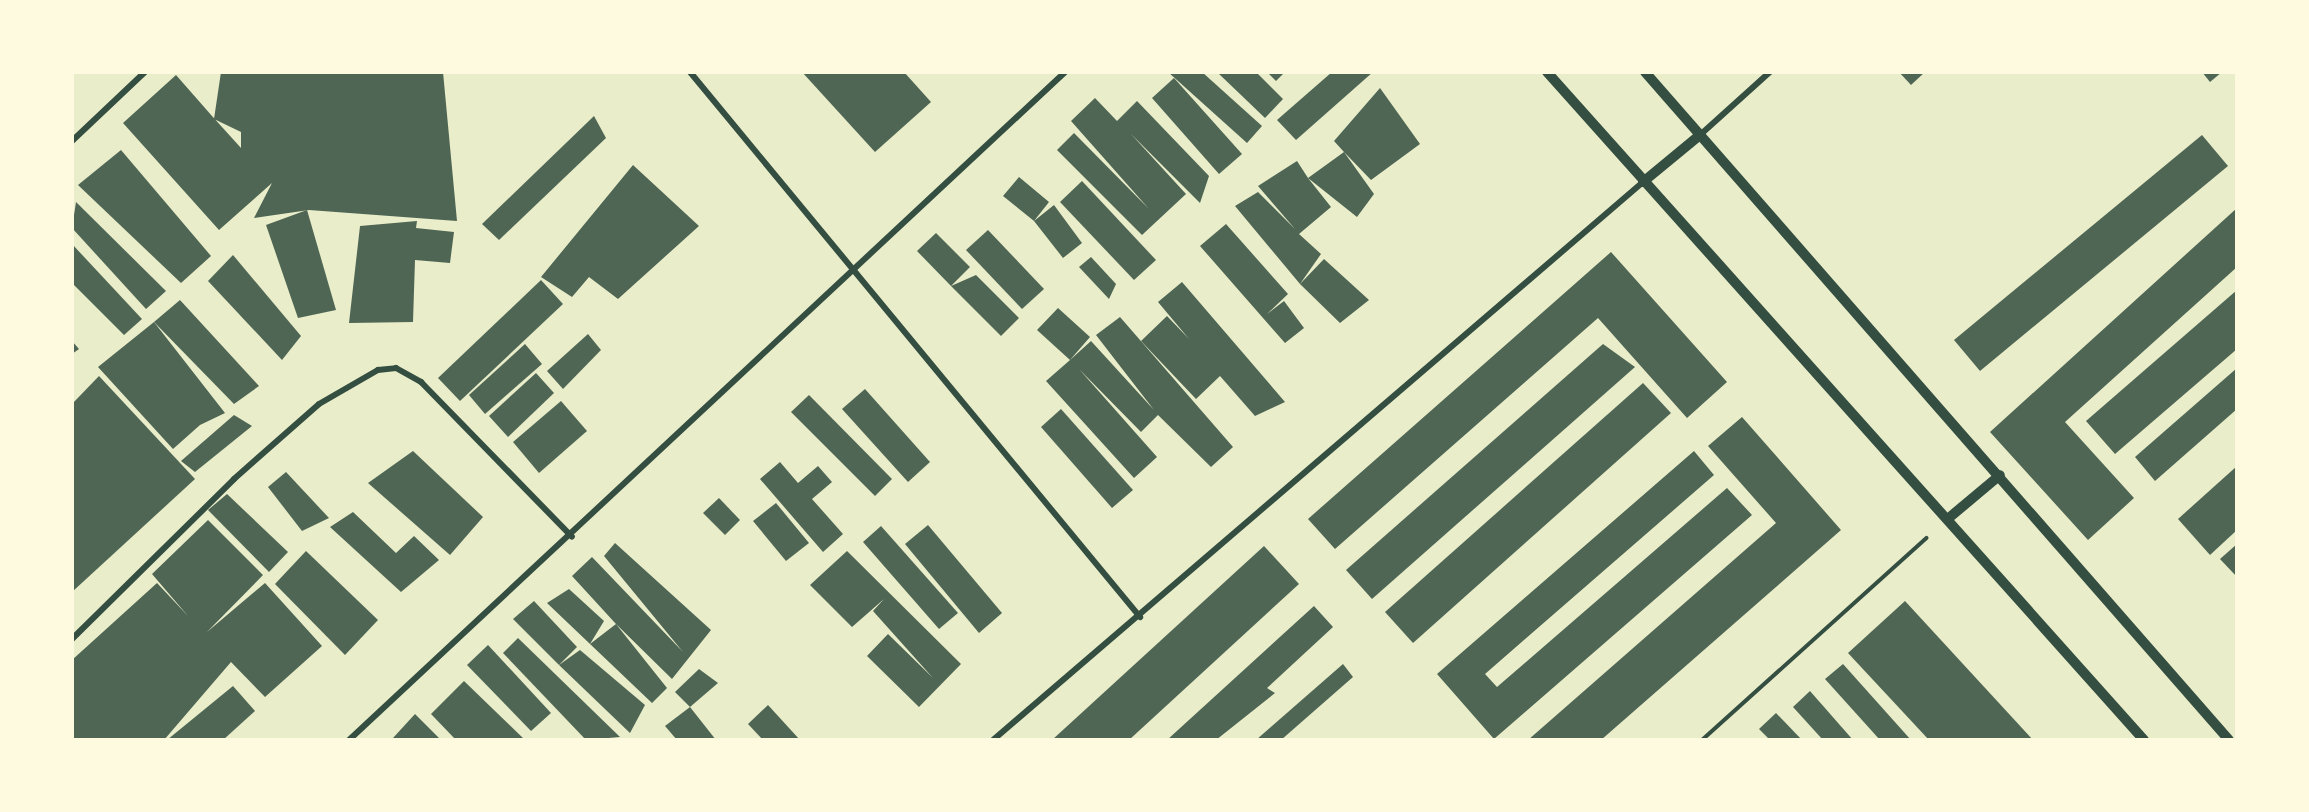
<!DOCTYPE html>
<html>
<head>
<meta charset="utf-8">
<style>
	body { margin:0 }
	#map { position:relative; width:2309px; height:812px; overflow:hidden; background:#e9edc9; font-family:"PT Sans",sans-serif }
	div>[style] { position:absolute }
	.building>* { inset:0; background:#4f6655 }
	.path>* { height:4px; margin:-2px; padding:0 2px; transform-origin:2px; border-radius:2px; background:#344e41 }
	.minor>* { height:6px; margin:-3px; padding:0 3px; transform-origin:3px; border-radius:3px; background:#344e41 }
	.tertiary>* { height:10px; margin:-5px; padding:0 5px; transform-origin:5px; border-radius:5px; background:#344e41 }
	span { translate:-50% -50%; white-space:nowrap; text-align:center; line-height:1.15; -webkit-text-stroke:6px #fefae0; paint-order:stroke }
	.frame { position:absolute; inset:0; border:74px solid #fefae0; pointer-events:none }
</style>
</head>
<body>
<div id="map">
	<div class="building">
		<div style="clip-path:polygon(221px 72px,443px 72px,457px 221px,309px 210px,254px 218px,272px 183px,219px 230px,123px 123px,176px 75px,212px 116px,241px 148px,241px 132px,214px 119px)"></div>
		<div style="clip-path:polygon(802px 72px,904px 72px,931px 102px,875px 152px)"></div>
		<div style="clip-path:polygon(1168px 72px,1202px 72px,1262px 126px,1247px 143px)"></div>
		<div style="clip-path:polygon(1217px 72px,1256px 72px,1283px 99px,1265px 118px)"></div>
		<div style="clip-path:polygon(1267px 72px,1285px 72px,1276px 81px)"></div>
		<div style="clip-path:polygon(1332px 72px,1373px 72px,1296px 140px,1277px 120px)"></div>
		<div style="clip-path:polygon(1899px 72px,1925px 72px,1911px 85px)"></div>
		<div style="clip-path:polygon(2202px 72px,2222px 72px,2210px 82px)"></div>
		<div style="clip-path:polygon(1174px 78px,1242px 154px,1219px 174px,1152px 98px)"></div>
		<div style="clip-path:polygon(1380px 88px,1420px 144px,1371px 180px,1344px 152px,1374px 194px,1357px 217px,1308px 178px,1331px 207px,1299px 234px,1321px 254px,1300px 284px,1324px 259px,1369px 300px,1340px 323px,1300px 284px,1235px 206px,1258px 192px,1295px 229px,1258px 186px,1297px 161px,1308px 178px,1344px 152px,1334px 141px)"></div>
		<div style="clip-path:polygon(1095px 98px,1117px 121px,1137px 101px,1209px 176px,1200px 203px,1131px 134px,1186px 194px,1142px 235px,1057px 150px,1074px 133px,1149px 209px,1071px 121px)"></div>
		<div style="clip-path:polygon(594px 116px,606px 138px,499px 240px,482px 224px)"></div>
		<div style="clip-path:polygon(2202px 135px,2228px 166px,1980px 371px,1954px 340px)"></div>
		<div style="clip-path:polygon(121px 150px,211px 256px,181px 283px,78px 185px)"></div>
		<div style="clip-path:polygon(633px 165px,699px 226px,618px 299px,589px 277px,572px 297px,541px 277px)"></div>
		<div style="clip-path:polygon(1019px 177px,1049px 202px,1034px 221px,1054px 205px,1082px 243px,1063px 258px,1034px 221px,1003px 196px)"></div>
		<div style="clip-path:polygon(1082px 181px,1156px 260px,1134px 280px,1060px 202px)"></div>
		<div style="clip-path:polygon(76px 202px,166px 291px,146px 309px,72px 228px)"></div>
		<div style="clip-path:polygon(2237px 208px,2237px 267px,2065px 422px,2134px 498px,2088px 540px,1990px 432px)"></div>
		<div style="clip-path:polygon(307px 210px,336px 310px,298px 318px,266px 225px)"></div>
		<div style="clip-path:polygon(417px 221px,416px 228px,454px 232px,450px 263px,415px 260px,413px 322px,349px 323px,360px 226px)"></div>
		<div style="clip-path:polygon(1226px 224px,1288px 294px,1267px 314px,1284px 301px,1304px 328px,1285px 343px,1200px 246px)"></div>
		<div style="clip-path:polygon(988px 230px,1044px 289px,1022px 309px,966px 250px)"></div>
		<div style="clip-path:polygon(936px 233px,970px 267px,951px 286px,976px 275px,1019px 318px,1001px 336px,951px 286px,917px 251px)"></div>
		<div style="clip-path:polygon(72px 244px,142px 319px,124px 335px,72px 283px)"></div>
		<div style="clip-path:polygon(1611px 252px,1727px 382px,1687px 418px,1598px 318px,1335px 549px,1308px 519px)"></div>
		<div style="clip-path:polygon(233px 255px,301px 336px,282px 360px,208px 281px)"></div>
		<div style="clip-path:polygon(1091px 257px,1116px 284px,1109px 299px,1079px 267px)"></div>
		<div style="clip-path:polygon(541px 280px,563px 304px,460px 401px,438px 378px)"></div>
		<div style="clip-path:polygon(1182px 282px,1285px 402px,1255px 416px,1220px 376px,1196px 399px,1141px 341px,1167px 316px,1189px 339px,1158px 302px)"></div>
		<div style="clip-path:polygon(2237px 290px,2237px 349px,2115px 454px,2086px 421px)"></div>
		<div style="clip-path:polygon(180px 300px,259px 386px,234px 404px,154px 322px)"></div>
		<div style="clip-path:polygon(1058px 308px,1090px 337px,1070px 360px,1091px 341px,1154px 410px,1096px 335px,1120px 317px,1233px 447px,1211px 467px,1158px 415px,1141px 432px,1079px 369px,1157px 457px,1134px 478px,1046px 381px,1070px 360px,1037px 330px)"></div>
		<div style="clip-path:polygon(154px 322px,225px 413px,200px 425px,173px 449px,98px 367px)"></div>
		<div style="clip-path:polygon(588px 334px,601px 350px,563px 389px,547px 371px)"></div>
		<div style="clip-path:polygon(72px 341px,79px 349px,72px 354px)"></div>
		<div style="clip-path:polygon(525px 344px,542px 364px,485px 414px,469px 395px)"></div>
		<div style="clip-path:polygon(1603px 344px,1635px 367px,1372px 599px,1346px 570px)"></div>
		<div style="clip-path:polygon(2237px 368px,2237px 409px,2155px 481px,2135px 457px)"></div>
		<div style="clip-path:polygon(536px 373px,554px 393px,508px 437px,489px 416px)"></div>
		<div style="clip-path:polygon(99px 376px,195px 479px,72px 592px,72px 404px)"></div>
		<div style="clip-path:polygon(1643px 383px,1671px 413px,1413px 643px,1385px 612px)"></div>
		<div style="clip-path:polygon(865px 389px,930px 462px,908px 482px,842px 409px)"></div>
		<div style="clip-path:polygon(809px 395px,892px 479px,875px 496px,791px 412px)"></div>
		<div style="clip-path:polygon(561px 401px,587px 431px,539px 473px,513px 442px)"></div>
		<div style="clip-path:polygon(1061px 409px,1133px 490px,1112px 508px,1041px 427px)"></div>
		<div style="clip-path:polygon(234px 415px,252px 426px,195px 472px,181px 461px)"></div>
		<div style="clip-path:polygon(1742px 417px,1841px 530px,1601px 740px,1528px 740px,1776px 523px,1708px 446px)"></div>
		<div style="clip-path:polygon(413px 451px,483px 517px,450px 555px,368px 483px)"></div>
		<div style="clip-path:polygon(1694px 451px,1714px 475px,1485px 674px,1497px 687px,1727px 488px,1752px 515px,1494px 739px,1437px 674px)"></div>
		<div style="clip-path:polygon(780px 462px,798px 483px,818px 466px,832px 482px,812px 499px,843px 534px,823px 552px,760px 479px)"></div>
		<div style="clip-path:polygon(2237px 466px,2237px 530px,2210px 555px,2178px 519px)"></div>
		<div style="clip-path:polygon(286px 472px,329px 518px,302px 531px,268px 487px)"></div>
		<div style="clip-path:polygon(227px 494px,288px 552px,269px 572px,208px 510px)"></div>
		<div style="clip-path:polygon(719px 498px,740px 520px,725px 535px,703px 513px)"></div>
		<div style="clip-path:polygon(776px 503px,809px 543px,786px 561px,753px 521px)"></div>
		<div style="clip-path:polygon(353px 512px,396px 553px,414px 536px,439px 560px,401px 592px,330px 527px)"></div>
		<div style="clip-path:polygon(208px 520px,263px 575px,207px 632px,265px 583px,322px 646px,265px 697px,231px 662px,164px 740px,72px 740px,72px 660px,157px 583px,188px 616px,152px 574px)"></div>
		<div style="clip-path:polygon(928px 525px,1002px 613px,979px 633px,905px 544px)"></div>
		<div style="clip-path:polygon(881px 526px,958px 613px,939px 629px,863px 542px)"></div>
		<div style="clip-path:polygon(615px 543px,711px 630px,672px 679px,616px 624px,667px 688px,652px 703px,547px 603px,569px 589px,604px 621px,590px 644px,616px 624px,572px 576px,592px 557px,683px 652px,604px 556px)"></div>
		<div style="clip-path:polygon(2237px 544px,2237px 577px,2220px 559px)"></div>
		<div style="clip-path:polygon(1264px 546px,1299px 584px,1129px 740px,1052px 740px)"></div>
		<div style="clip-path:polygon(306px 551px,378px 620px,345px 655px,275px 584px)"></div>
		<div style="clip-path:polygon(847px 551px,961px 664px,919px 707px,867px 656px,888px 634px,933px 678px,873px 611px,884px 599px,852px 627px,810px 585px)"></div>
		<div style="clip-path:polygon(534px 601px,577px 647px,559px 665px,513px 619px)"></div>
		<div style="clip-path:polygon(1905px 601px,2033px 740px,1929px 740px,1848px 653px)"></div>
		<div style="clip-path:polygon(1314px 606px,1333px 627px,1267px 688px,1275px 693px,1216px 740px,1167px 740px)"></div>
		<div style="clip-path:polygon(518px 638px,620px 737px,586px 740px,503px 653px)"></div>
		<div style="clip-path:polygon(488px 645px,551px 713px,531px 731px,467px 665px)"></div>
		<div style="clip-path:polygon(580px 650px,645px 705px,630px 733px,559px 665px)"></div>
		<div style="clip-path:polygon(1343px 664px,1353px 677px,1281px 740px,1256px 740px)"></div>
		<div style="clip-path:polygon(1843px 664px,1911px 740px,1880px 740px,1825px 679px)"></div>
		<div style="clip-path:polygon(699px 669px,718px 683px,690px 707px,675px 692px)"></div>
		<div style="clip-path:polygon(464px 681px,525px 740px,456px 740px,431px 714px)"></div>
		<div style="clip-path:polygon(233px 686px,255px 711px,223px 740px,167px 740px)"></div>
		<div style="clip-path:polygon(1810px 691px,1853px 740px,1823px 740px,1793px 707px)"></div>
		<div style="clip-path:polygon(768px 705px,800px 740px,763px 740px,748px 724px)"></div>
		<div style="clip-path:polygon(690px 707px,716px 740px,677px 740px,665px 726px)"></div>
		<div style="clip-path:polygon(1776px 713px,1802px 740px,1770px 740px,1759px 729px)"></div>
		<div style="clip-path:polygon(415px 714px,441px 740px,393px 738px)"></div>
	</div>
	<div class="path">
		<div style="left:1702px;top:740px;width:302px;rotate:-42deg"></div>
	</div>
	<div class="minor">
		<div style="left:690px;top:72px;width:707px;rotate:50.45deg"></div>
		<div style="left:1700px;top:135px;width:94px;rotate:-42deg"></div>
		<div style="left:72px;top:141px;width:100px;rotate:-43.4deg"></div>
		<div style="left:72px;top:639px;width:228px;rotate:-44.6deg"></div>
		<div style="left:234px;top:479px;width:113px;rotate:-41.4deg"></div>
		<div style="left:319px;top:404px;width:68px;rotate:-30deg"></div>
		<div style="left:378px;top:370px;width:18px;rotate:-6deg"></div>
		<div style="left:396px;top:368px;width:29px;rotate:29deg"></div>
		<div style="left:421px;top:382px;width:216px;rotate:45.7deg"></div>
		<div style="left:349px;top:740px;width:979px;rotate:-43.01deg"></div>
		<div style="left:993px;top:740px;width:857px;rotate:-40.64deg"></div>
	</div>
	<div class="tertiary">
		<div style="left:1547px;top:72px;width:896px;rotate:48.21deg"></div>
		<div style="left:1645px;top:72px;width:887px;rotate:48.84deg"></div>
		<div style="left:1643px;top:182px;width:74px;rotate:-39.5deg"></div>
		<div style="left:1950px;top:517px;width:65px;rotate:-40deg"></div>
	</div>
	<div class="frame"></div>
</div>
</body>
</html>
